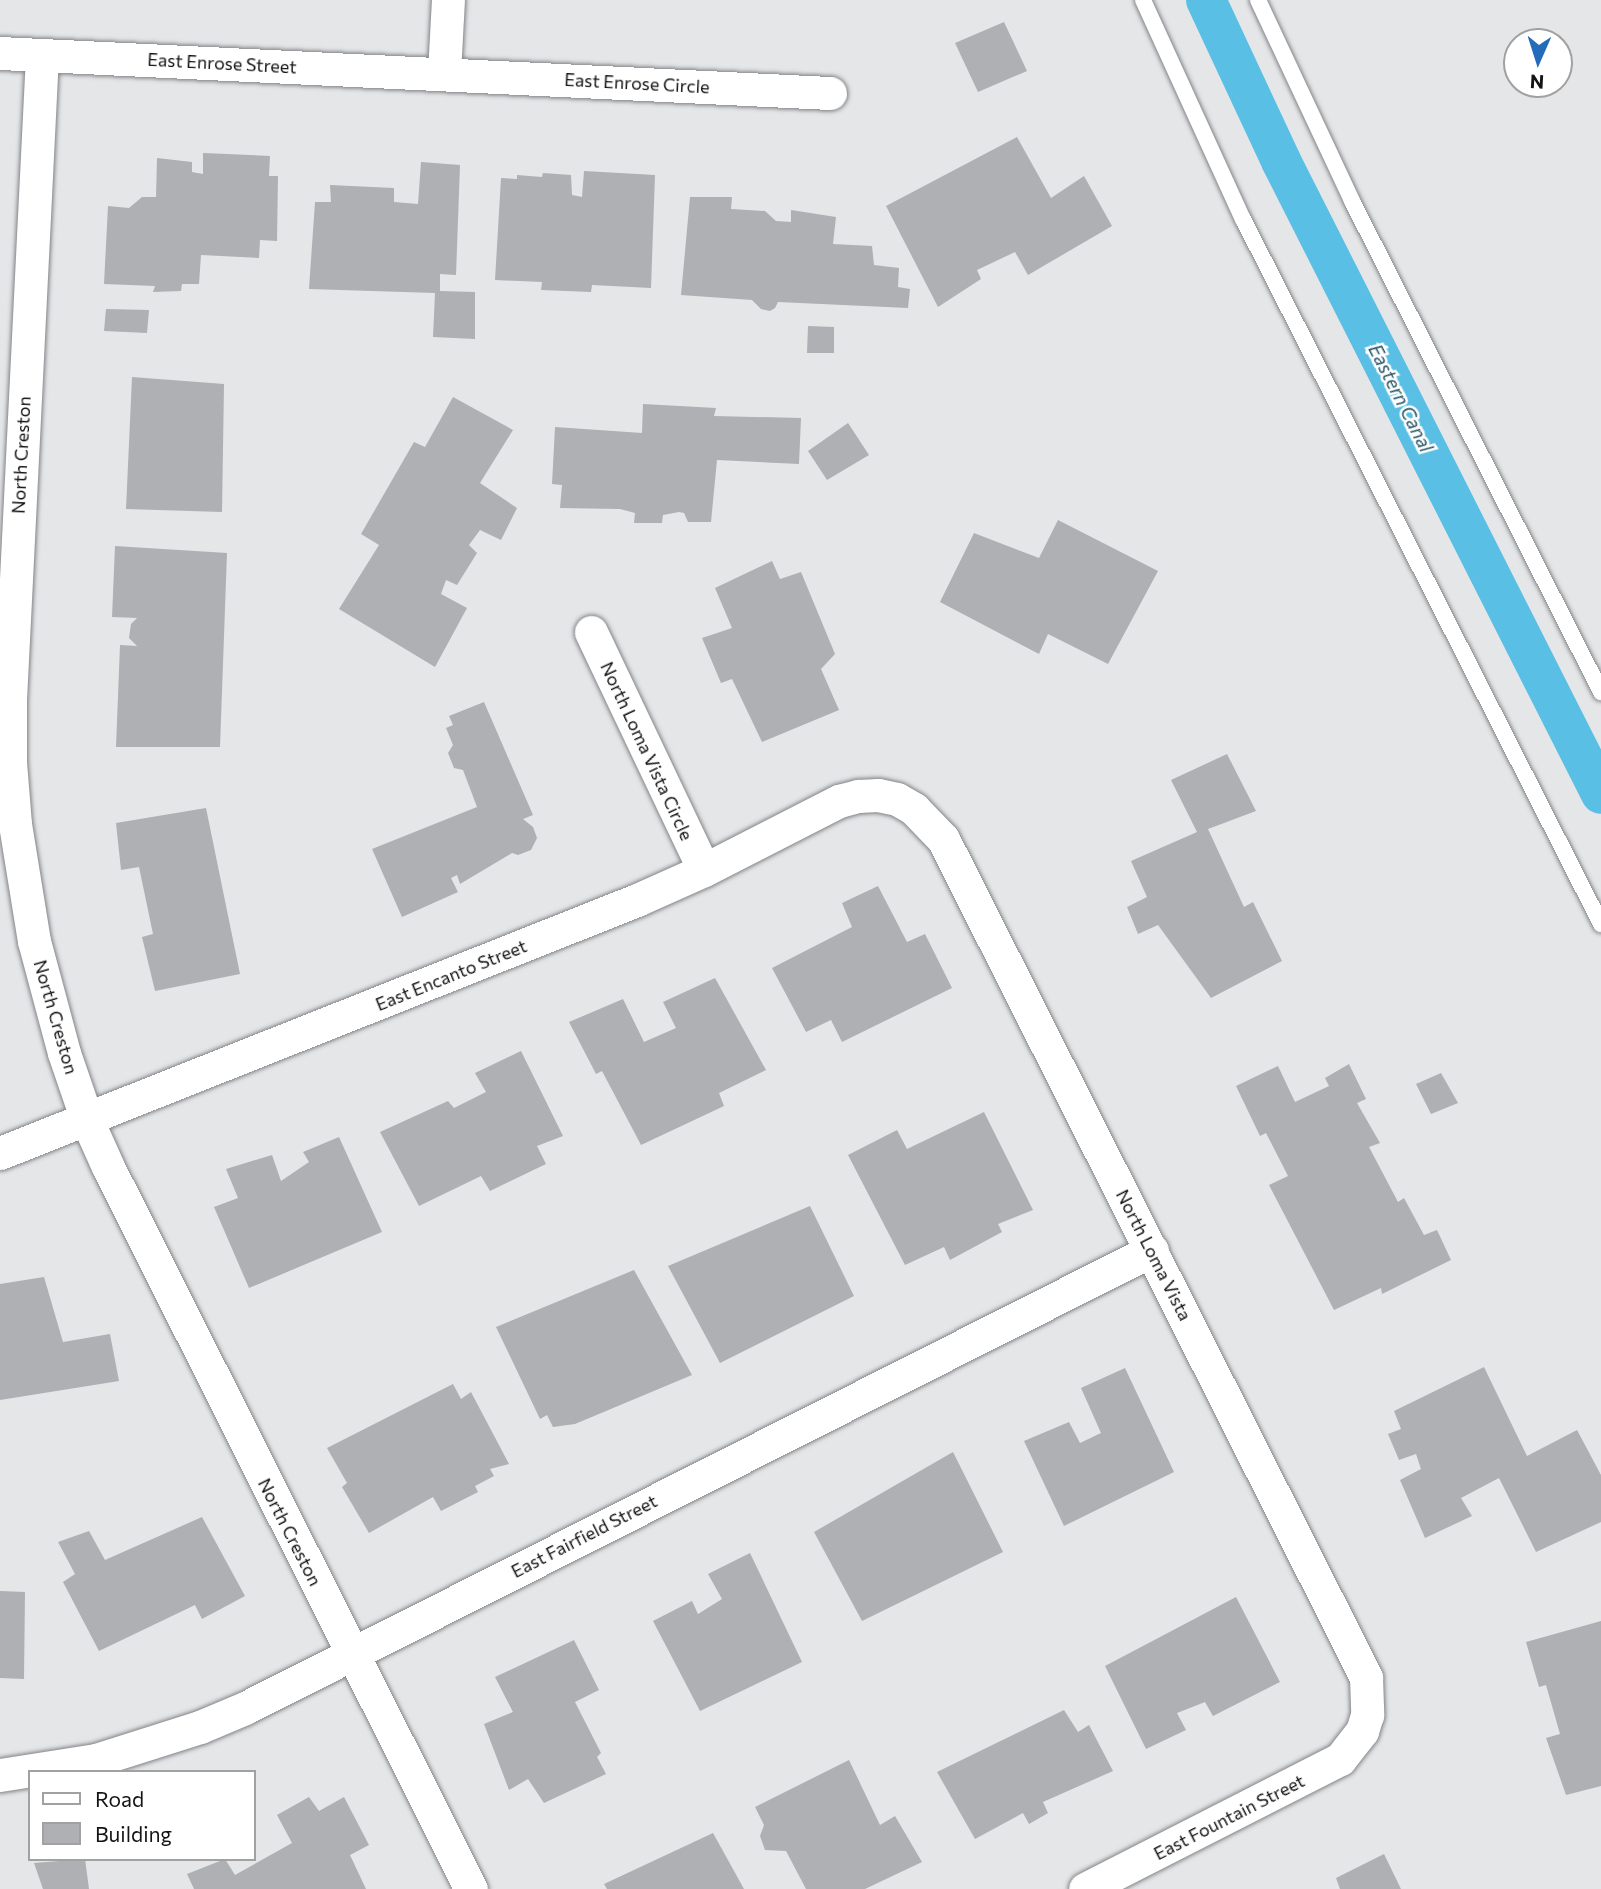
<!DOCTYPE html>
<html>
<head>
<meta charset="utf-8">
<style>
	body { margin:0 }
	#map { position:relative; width:1601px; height:1889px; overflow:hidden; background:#e4e6e8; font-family:Commissioner,sans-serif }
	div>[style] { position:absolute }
	.canal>* { height:40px; margin:-20px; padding:0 20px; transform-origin:20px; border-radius:20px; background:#5abfe4 }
	.building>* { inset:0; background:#aeb0b3 }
	.roads { filter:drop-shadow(0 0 2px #838487) drop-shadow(0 0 2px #838487) }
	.service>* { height:16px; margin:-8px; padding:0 8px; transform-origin:8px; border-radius:8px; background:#fff }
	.minor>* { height:33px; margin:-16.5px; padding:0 16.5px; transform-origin:16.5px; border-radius:16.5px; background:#fff }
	span { translate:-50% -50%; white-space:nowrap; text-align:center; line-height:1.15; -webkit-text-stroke:5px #fff; paint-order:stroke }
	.street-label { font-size:18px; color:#141415 }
	.water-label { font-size:19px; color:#295565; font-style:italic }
	.legend { position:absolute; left:28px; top:1770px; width:228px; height:91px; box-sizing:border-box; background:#fff; border:2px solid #a1a1a1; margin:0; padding:9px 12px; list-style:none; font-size:21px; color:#141415 }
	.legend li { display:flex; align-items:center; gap:14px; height:35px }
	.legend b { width:35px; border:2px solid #a1a1a1 }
	.north { position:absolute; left:1503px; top:28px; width:70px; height:70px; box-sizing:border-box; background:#fff; border:2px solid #a1a1a1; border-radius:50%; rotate:183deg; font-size:19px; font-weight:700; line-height:28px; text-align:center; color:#141415 }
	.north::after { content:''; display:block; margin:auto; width:24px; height:32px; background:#236bbb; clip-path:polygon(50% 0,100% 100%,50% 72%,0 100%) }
</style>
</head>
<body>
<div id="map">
	<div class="canal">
		<div style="left:1206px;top:0;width:178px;rotate:65deg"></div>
		<div style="left:1281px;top:161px;width:709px;rotate:63.18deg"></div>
	</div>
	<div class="building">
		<div style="clip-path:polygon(1004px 22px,1027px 71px,978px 92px,955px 43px)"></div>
		<div style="clip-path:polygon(1017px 137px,1051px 198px,1084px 176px,1112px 226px,1028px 275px,1015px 252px,977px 270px,981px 279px,938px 307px,886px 206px)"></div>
		<div style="clip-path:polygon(203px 153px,270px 156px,269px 176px,278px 176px,277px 241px,260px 240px,259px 258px,201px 255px,199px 284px,182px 284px,181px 291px,153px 292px,155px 286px,104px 284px,108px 206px,129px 208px,142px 197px,156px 197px,157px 158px,192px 162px,192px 172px,203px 174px)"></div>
		<div style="clip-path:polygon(421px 162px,460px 165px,456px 275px,440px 274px,440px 291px,475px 292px,475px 339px,433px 337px,435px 293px,309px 289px,315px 202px,331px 202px,330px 185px,394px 188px,394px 202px,418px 204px)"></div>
		<div style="clip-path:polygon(584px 171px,655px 175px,651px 288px,592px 285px,591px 292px,541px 290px,542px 282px,495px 280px,501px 178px,517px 179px,517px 175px,542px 177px,543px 173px,571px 175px,572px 195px,582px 197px)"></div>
		<div style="clip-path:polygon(690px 197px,732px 197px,731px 209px,765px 211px,776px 221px,791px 222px,791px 210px,836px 217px,833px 244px,872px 246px,874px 265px,899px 268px,898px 287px,910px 289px,908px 308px,778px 302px,775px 308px,770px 311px,761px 309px,752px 300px,681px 295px)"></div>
		<div style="clip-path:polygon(106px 309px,149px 310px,147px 333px,104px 331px)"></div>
		<div style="clip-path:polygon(808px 326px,834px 327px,834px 353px,807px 353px)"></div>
		<div style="clip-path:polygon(132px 377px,224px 384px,222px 512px,126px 509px)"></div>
		<div style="clip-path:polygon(453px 397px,513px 430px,480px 483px,517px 508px,501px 540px,480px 530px,469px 545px,477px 553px,457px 585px,446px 580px,441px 594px,467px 608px,435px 667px,339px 609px,379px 545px,361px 534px,414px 442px,425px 447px)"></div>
		<div style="clip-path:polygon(643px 404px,716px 408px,714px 416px,801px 418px,799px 464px,717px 460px,711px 522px,688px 522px,684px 513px,679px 512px,663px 515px,662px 523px,634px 523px,635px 513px,620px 509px,560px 508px,562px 485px,552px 484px,555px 427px,642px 433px)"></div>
		<div style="clip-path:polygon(848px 423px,869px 455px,827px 480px,808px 451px)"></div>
		<div style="clip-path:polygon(1058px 520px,1158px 571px,1108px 664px,1048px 634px,1039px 654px,940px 602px,974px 533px,1039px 558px)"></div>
		<div style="clip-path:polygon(115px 546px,227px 553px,220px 747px,116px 747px,120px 645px,137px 646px,129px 638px,131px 624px,137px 618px,112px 617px)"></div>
		<div style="clip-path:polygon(772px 561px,780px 579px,801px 572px,835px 654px,821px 669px,839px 710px,762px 742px,732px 679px,721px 683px,702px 638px,732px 628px,715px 588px)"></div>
		<div style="clip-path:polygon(484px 702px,533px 815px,523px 819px,533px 827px,537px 838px,531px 850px,518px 855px,512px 853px,460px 884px,457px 875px,451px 878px,458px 892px,402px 917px,372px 849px,477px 807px,463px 770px,454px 768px,448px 753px,453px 745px,446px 728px,453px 725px,449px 716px)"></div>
		<div style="clip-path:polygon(1227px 754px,1256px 811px,1208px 829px,1244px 907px,1253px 902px,1282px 961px,1211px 998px,1158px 925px,1138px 934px,1127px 907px,1147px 897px,1131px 861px,1197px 832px,1171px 780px)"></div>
		<div style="clip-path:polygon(206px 808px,240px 974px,155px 991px,142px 937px,153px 934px,139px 867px,121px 870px,116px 823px)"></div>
		<div style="clip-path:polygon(878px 886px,907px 942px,925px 934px,952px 988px,842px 1042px,831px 1020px,806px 1032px,772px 968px,852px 927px,842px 903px)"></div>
		<div style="clip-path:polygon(715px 978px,766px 1070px,719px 1093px,724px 1106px,641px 1145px,602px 1071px,596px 1074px,569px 1022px,623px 999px,644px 1042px,676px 1028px,663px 1002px)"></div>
		<div style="clip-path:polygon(521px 1051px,563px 1136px,537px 1146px,546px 1164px,490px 1191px,481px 1176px,419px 1206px,380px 1132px,448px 1101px,454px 1108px,486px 1092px,475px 1073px)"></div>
		<div style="clip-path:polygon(1349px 1064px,1366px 1099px,1357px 1103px,1380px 1143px,1369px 1147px,1398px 1202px,1404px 1198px,1424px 1235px,1437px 1230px,1451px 1260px,1382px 1294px,1381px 1288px,1334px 1310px,1269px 1185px,1288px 1176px,1266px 1133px,1260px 1136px,1236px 1086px,1278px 1066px,1295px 1102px,1329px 1086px,1325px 1078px)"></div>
		<div style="clip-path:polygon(1441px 1073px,1458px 1103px,1431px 1114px,1416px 1084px)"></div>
		<div style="clip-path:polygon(984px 1112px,1033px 1210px,998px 1224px,1002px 1232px,950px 1260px,944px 1247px,905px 1265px,848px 1155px,897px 1130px,907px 1149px)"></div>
		<div style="clip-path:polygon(339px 1137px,382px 1232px,249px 1288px,214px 1207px,238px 1198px,226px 1169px,272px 1155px,281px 1181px,309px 1162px,303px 1152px)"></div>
		<div style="clip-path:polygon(810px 1206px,854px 1296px,720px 1363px,668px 1266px)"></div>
		<div style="clip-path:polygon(634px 1270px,692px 1375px,575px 1424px,553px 1427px,547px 1415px,540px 1419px,496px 1327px)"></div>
		<div style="clip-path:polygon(44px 1277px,63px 1342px,110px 1334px,119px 1381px,0 1400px,0 1284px)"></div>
		<div style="clip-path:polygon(1484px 1367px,1527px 1456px,1577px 1430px,1601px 1475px,1601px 1522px,1536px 1552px,1499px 1478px,1461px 1498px,1472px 1516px,1425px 1538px,1400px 1480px,1421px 1469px,1416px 1454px,1399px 1460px,1388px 1434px,1401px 1429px,1394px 1411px)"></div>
		<div style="clip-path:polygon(1125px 1368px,1174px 1472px,1064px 1526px,1024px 1441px,1069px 1422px,1080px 1443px,1101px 1433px,1081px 1388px)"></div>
		<div style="clip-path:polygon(453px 1384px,461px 1399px,471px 1392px,509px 1464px,490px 1469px,494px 1476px,475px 1486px,478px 1492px,441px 1511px,433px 1497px,369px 1533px,342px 1487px,347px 1483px,327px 1448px)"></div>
		<div style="clip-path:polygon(953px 1452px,1003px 1552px,862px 1621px,814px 1532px)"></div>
		<div style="clip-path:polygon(202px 1517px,245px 1596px,202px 1619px,195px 1605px,99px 1651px,63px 1582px,75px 1574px,58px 1542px,89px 1531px,105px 1560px)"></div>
		<div style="clip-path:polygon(750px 1553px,802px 1662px,700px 1711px,653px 1621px,692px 1601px,698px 1614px,722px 1599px,708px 1574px)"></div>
		<div style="clip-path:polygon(0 1591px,25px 1592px,24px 1679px,0 1678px)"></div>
		<div style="clip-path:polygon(1236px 1597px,1280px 1682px,1213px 1716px,1205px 1702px,1177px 1713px,1186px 1730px,1146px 1749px,1105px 1666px)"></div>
		<div style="clip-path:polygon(1601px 1621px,1601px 1786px,1566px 1795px,1546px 1738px,1560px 1734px,1546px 1685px,1539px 1687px,1526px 1642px)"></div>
		<div style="clip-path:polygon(574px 1640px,599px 1690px,575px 1702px,601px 1753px,597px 1757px,606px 1774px,544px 1803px,528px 1779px,509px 1790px,484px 1724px,513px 1712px,495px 1677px)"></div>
		<div style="clip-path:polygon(1064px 1710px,1078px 1732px,1089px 1725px,1113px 1771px,1043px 1802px,1048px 1813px,1029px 1824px,1023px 1813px,975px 1839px,937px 1772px)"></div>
		<div style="clip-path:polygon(849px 1760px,880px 1825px,895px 1816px,922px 1862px,865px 1889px,806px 1889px,786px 1851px,765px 1850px,760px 1836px,764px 1825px,755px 1807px)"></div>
		<div style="clip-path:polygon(309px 1797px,319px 1811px,344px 1797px,369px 1845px,350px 1855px,366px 1889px,194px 1889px,187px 1874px,225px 1859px,235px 1875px,292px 1843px,277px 1815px)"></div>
		<div style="clip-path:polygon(713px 1833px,744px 1889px,607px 1889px,604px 1884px)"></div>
		<div style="clip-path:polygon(1384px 1854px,1401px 1889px,1340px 1889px,1336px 1878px)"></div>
		<div style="clip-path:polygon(85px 1859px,89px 1889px,43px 1889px,34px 1863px)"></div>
	</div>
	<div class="roads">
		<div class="service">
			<div style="left:1143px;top:0;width:241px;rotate:65.5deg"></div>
			<div style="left:1243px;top:219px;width:791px;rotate:63.08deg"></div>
			<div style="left:1258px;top:0;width:222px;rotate:64.9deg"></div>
			<div style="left:1352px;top:201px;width:551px;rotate:63.11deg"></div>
		</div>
		<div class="minor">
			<div style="left:0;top:53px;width:831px;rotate:2.76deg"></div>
			<div style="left:42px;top:55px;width:645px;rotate:92.84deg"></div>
			<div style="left:10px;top:699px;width:63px;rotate:90deg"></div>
			<div style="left:10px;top:762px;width:62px;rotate:85.4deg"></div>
			<div style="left:15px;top:824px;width:119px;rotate:80.8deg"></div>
			<div style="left:34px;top:941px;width:116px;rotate:75deg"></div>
			<div style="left:64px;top:1053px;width:71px;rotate:71.1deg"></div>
			<div style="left:87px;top:1120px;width:51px;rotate:65.9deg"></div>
			<div style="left:108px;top:1167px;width:808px;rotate:63.31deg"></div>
			<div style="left:444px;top:73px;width:73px;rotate:-86.9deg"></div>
			<div style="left:591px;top:632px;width:263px;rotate:64.6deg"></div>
			<div style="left:0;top:1153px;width:685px;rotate:-21.66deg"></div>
			<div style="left:637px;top:900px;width:73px;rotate:-24.1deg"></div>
			<div style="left:704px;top:870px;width:152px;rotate:-27.1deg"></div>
			<div style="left:839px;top:801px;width:20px;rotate:-15deg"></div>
			<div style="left:858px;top:796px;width:20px;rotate:-3deg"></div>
			<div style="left:878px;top:795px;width:19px;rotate:12deg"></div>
			<div style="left:897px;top:799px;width:20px;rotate:30deg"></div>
			<div style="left:914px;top:809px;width:42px;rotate:46deg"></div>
			<div style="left:943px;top:839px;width:939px;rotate:63.22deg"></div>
			<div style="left:1366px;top:1677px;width:38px;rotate:88deg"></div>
			<div style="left:1367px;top:1715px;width:17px;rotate:107deg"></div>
			<div style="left:1362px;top:1731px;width:36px;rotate:128deg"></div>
			<div style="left:1340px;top:1759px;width:286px;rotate:153deg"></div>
			<div style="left:0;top:1775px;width:97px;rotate:-8.9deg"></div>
			<div style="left:96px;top:1760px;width:109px;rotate:-17.6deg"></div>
			<div style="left:200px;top:1727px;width:49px;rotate:-22.9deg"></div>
			<div style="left:245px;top:1708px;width:1016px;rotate:-26.79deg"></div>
		</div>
	</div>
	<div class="street-label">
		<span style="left:222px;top:63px;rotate:3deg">East Enrose Street</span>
		<span style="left:637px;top:83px;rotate:3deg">East Enrose Circle</span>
		<span style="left:21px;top:455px;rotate:-87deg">North Creston</span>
		<span style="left:647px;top:751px;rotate:65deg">North Loma Vista Circle</span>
		<span style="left:451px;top:975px;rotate:-22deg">East Encanto Street</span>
		<span style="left:56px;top:1017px;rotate:74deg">North Creston</span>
		<span style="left:1154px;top:1255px;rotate:63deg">North Loma Vista</span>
		<span style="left:290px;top:1532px;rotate:63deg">North Creston</span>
		<span style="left:584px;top:1536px;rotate:-27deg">East Fairfield Street</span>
		<span style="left:1229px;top:1817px;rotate:-27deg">East Fountain Street</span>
	</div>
	<div class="water-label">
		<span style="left:1401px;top:398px;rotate:63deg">Eastern Canal</span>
	</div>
	<ul class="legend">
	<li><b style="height:9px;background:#fff"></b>Road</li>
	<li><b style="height:19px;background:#aeb0b3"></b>Building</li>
	</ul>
	<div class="north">N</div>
</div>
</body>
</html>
